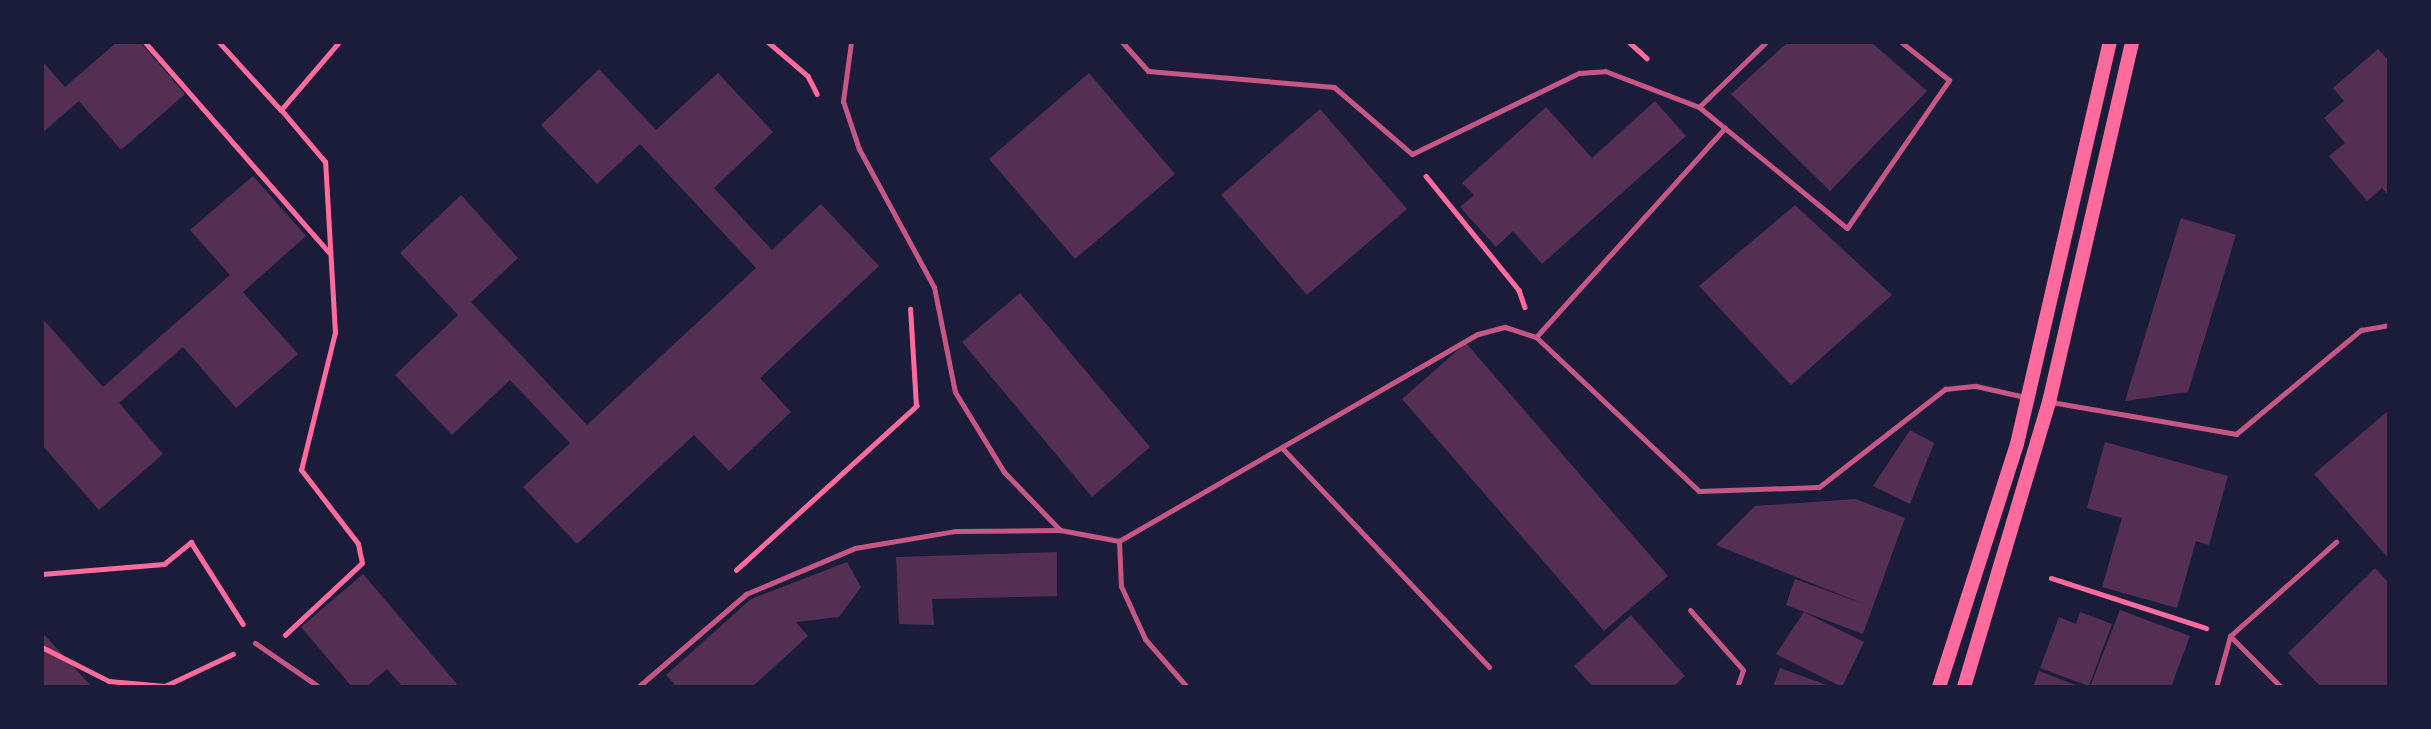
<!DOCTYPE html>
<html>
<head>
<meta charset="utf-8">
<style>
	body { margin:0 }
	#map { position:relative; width:2431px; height:729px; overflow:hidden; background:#1b1b3a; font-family:Arial,sans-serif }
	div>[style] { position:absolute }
	.building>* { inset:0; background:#542f53 }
	.path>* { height:4.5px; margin:-2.25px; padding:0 2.25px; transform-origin:2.25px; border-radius:2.25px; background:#ff6b9d }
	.service>* { height:5px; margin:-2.5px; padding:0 2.5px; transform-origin:2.5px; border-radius:2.5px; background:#c65784 }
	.secondary>* { height:14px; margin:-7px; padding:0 7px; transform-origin:7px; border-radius:7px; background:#ff6b9d }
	span { translate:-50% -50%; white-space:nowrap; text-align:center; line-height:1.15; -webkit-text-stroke:6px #1b1b3a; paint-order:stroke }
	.frame { position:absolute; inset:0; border:44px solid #1b1b3a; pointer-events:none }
</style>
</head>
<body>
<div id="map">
	<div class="building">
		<div style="clip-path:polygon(117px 42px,140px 42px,185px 94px,121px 150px,79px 101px,42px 133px,42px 61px,65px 87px)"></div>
		<div style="clip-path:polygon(1788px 42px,1871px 42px,1927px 91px,1830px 191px,1731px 94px)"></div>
		<div style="clip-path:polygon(2378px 49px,2389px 61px,2389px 196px,2382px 188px,2367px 201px,2329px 156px,2345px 143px,2324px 118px,2344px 101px,2333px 88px)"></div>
		<div style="clip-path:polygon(599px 69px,656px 130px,718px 73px,773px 132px,714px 188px,772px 250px,821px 204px,879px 266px,760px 378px,791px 412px,729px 471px,694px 435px,577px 544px,523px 487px,570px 443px,510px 380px,452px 435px,395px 375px,458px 315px,400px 253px,461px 195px,518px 258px,471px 302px,587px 425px,756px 268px,640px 144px,597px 184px,541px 125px)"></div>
		<div style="clip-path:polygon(1089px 73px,1175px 174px,1075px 259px,989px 159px)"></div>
		<div style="clip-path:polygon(1655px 101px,1686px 136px,1542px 264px,1513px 231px,1496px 247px,1460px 207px,1474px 195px,1462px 183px,1546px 107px,1592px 158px)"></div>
		<div style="clip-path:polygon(1320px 109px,1407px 209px,1307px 295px,1221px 195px)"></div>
		<div style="clip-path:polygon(253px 176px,306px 236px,243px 292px,298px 354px,236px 408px,183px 347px,119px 403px,163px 454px,99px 510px,42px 445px,42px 318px,103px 387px,230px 275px,190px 230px)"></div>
		<div style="clip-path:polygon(1795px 205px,1892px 295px,1791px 385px,1699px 286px)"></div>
		<div style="clip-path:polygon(2181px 218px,2236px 235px,2188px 392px,2125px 401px)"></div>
		<div style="clip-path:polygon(1020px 293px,1150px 447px,1092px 497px,962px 342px)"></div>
		<div style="clip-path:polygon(1466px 343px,1668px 576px,1604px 631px,1402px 399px)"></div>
		<div style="clip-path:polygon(2389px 410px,2389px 559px,2314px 474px)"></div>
		<div style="clip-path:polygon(1910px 430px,1934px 443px,1910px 504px,1873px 486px)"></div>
		<div style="clip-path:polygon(2105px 442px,2228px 476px,2209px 545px,2196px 541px,2177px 608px,2102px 587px,2122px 518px,2087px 508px)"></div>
		<div style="clip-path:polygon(1856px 499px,1905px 518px,1863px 634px,1786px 605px,1795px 579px,1864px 604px,1716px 545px,1755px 506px)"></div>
		<div style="clip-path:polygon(1057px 552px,1057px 596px,932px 599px,934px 625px,899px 624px,896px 557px)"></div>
		<div style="clip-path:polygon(847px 562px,861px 587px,839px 617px,796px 622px,808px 636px,752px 687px,677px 687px,666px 675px,751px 599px)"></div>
		<div style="clip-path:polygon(2375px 568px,2389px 583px,2389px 687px,2321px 687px,2288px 653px)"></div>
		<div style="clip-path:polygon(363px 574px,457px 684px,454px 687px,403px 687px,387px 669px,366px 687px,352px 687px,301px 627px)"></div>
		<div style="clip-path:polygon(2120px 610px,2190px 636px,2171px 687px,2090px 687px)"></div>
		<div style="clip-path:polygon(1804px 612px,1864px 642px,1842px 687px,1776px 654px)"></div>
		<div style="clip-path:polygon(2080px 612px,2112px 624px,2089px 686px,2040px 668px,2059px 617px,2076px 624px)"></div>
		<div style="clip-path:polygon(1631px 615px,1685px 676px,1673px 687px,1593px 687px,1574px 666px)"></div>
		<div style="clip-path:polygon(42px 632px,92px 687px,42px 687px)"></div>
		<div style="clip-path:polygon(1780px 668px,1832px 687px,1773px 687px)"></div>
		<div style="clip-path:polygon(2039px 671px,2081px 687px,2033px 687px)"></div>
	</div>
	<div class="path">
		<div style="left:145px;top:42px;width:279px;rotate:48.8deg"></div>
		<div style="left:219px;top:42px;width:92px;rotate:47.6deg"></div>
		<div style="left:768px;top:42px;width:52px;rotate:40.4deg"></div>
		<div style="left:808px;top:76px;width:20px;rotate:63deg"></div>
		<div style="left:1629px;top:42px;width:24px;rotate:42deg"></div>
		<div style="left:1426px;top:176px;width:147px;rotate:50.8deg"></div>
		<div style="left:1519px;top:290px;width:18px;rotate:71deg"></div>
		<div style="left:736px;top:570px;width:244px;rotate:-42.3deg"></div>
		<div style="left:916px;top:406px;width:97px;rotate:-93.5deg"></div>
		<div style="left:42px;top:574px;width:122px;rotate:-4.7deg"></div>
		<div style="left:164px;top:564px;width:35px;rotate:-39deg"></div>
		<div style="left:191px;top:542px;width:97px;rotate:57.6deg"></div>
		<div style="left:2051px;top:578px;width:163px;rotate:17.9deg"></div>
		<div style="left:285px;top:635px;width:105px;rotate:-43.1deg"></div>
		<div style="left:362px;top:563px;width:19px;rotate:-102deg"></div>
		<div style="left:358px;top:544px;width:93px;rotate:-127.6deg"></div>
		<div style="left:301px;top:470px;width:141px;rotate:-76.1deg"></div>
		<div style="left:335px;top:333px;width:171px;rotate:-93.3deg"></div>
		<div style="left:325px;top:162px;width:68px;rotate:-130.2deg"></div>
		<div style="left:281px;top:110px;width:89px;rotate:-49.5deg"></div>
		<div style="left:42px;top:647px;width:75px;rotate:26.9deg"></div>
		<div style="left:109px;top:681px;width:56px;rotate:5.1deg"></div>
		<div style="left:165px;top:686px;width:75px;rotate:-25.2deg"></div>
	</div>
	<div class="service">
		<div style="left:851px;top:42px;width:60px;rotate:97.7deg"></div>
		<div style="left:843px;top:101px;width:51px;rotate:71.6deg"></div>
		<div style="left:859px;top:149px;width:157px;rotate:61.5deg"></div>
		<div style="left:934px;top:287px;width:107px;rotate:78.7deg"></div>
		<div style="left:955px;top:392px;width:94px;rotate:58.5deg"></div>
		<div style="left:1004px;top:472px;width:81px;rotate:46deg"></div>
		<div style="left:1060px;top:530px;width:60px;rotate:10.6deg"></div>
		<div style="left:1119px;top:541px;width:414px;rotate:-30deg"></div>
		<div style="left:1478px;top:334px;width:28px;rotate:-15deg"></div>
		<div style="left:1505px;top:327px;width:33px;rotate:18deg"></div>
		<div style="left:1536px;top:337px;width:224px;rotate:43.4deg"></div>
		<div style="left:1699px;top:491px;width:120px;rotate:-1.9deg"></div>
		<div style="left:1819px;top:487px;width:160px;rotate:-37.9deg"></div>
		<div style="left:1945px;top:389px;width:31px;rotate:-6deg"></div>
		<div style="left:1976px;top:386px;width:50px;rotate:12.7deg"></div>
		<div style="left:1122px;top:42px;width:39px;rotate:48deg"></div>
		<div style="left:1148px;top:71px;width:187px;rotate:4.9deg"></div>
		<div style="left:1334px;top:87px;width:103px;rotate:40.7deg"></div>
		<div style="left:1412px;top:154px;width:186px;rotate:-25.9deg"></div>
		<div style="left:1579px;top:73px;width:26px;rotate:-4deg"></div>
		<div style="left:1605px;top:71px;width:101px;rotate:21deg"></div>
		<div style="left:1699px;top:107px;width:191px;rotate:39.3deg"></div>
		<div style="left:1847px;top:228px;width:180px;rotate:-55.4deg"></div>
		<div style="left:1949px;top:80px;width:61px;rotate:-141.6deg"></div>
		<div style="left:1699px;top:107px;width:93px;rotate:-44.1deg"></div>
		<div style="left:1536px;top:337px;width:282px;rotate:-47.9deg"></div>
		<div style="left:2051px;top:402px;width:188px;rotate:9.8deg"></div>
		<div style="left:2236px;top:434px;width:163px;rotate:-39.8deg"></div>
		<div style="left:2361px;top:330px;width:28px;rotate:-10deg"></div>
		<div style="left:1283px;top:449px;width:300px;rotate:46.6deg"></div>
		<div style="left:1119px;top:541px;width:45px;rotate:87.5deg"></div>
		<div style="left:1121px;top:586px;width:58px;rotate:65.6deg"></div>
		<div style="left:1145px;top:639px;width:64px;rotate:48.8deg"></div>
		<div style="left:1690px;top:610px;width:80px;rotate:48.5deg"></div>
		<div style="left:1743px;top:670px;width:18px;rotate:109deg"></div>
		<div style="left:2230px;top:636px;width:72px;rotate:45deg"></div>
		<div style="left:255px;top:643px;width:78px;rotate:34.5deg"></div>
		<div style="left:638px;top:687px;width:143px;rotate:-40.7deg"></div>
		<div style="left:746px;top:594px;width:118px;rotate:-22.9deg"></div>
		<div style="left:855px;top:548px;width:101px;rotate:-9.6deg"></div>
		<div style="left:955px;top:531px;width:105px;rotate:-0.5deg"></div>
		<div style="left:2216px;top:687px;width:53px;rotate:-74.6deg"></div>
		<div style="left:2230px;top:636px;width:142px;rotate:-41.6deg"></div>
	</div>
	<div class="secondary">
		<div style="left:1939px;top:687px;width:255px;rotate:-72.2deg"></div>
		<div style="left:2017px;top:444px;width:413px;rotate:-77deg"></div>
		<div style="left:1964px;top:687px;width:297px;rotate:-73.4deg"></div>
		<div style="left:2049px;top:402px;width:369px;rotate:-77deg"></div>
	</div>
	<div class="frame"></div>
</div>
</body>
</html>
